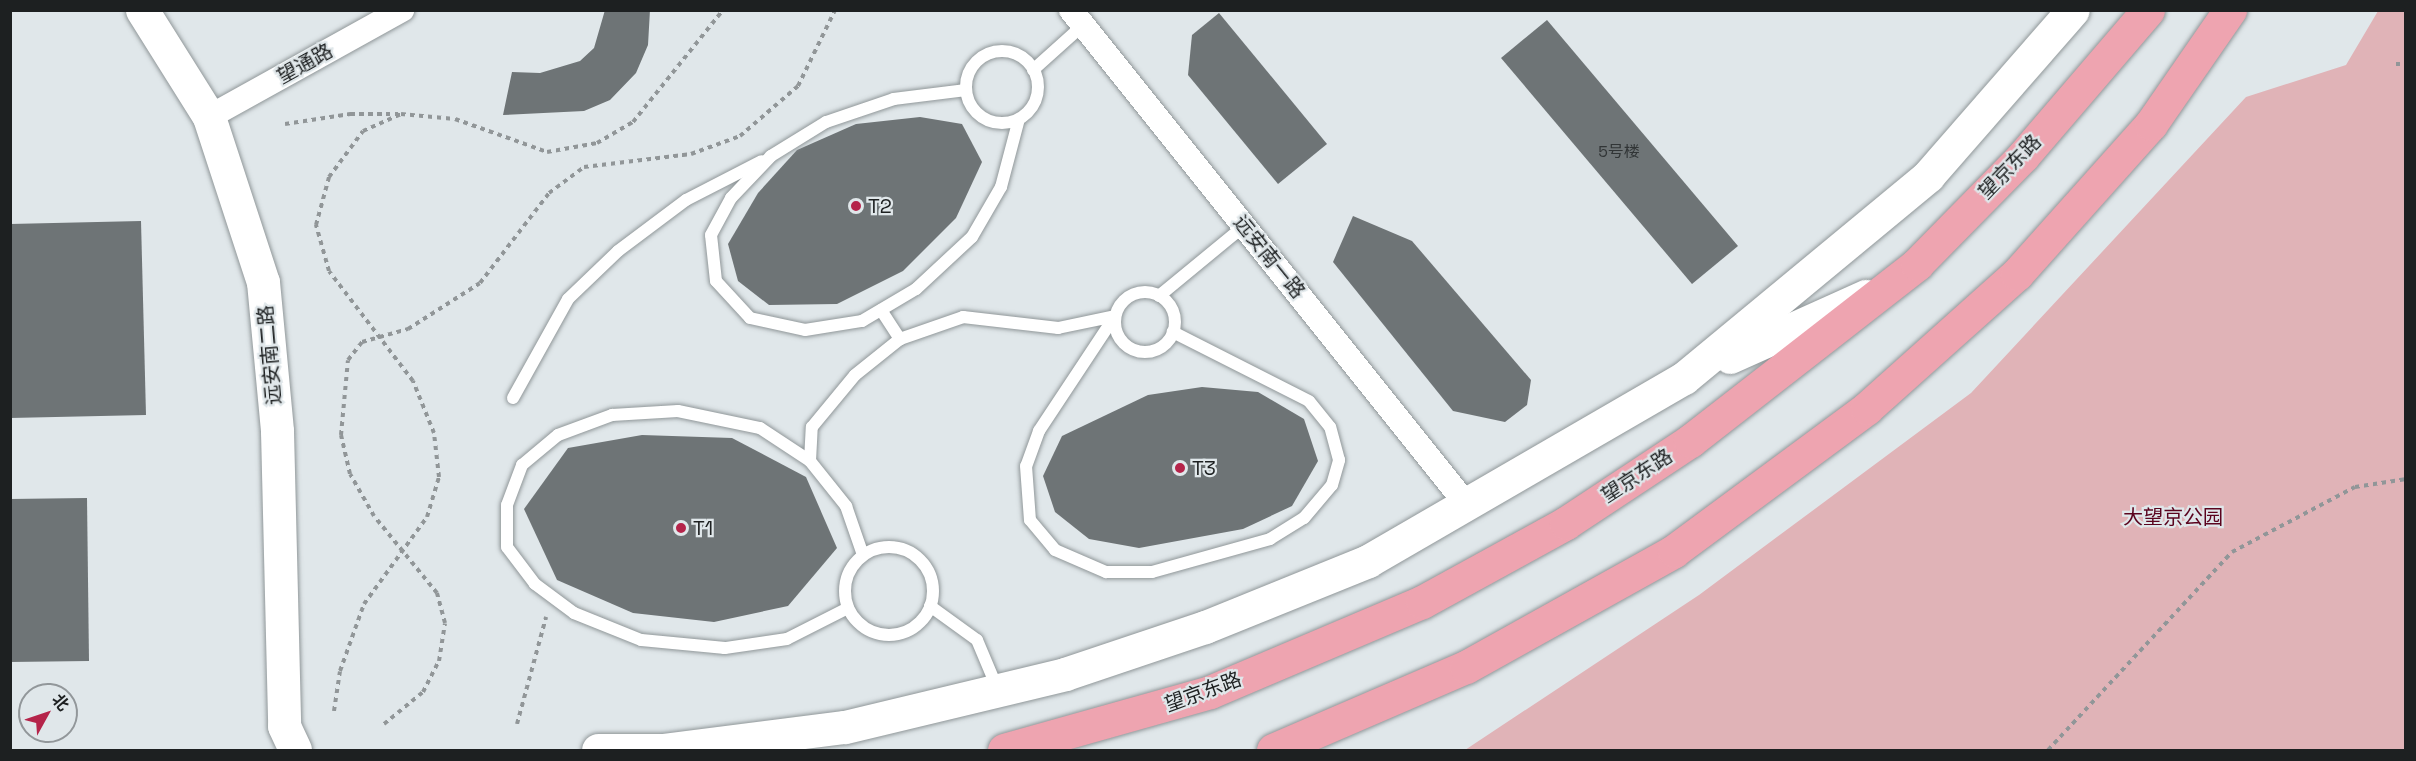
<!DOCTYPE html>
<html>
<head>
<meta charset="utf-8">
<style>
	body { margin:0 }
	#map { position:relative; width:2416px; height:761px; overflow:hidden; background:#e0e7ea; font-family:"Space Grotesk","Noto Sans SC",sans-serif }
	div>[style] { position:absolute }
	.green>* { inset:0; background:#e0b3b7 }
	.building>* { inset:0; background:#6e7476 }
	.path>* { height:4px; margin-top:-2px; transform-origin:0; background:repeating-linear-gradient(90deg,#919698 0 4.5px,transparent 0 9px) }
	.roads { filter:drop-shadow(0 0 2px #909799) drop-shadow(0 0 2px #909799) }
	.lane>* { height:12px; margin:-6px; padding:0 6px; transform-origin:6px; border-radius:6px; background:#fff }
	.lane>.ring { margin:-6px; padding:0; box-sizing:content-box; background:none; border:12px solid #fff; border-radius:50% }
	.street>* { height:24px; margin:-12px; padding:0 12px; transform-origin:12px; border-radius:12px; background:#fff }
	.secondary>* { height:33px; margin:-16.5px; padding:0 16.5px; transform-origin:16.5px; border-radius:16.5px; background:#fff }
	.primary>* { height:33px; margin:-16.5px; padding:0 16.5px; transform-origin:16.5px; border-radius:16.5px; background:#eea4b0 }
	.dots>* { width:16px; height:16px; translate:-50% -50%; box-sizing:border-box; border:3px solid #e0e7ea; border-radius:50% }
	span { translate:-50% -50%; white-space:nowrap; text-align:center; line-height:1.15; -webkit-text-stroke:4.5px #e0e7ea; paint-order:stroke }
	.number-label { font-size:16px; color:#313536 }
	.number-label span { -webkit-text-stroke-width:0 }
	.street-label { font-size:20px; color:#1d2021 }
	.poi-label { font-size:20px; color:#1d2021 }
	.left { translate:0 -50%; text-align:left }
	.park-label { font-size:20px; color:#5b041e }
	.frame { position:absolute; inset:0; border:12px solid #1d2021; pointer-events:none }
	.north { position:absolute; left:18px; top:683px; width:60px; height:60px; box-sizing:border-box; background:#e0e7ea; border:2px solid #92979a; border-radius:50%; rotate:50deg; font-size:16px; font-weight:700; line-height:24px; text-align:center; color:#1d2021 }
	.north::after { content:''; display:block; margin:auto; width:21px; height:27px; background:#b5244a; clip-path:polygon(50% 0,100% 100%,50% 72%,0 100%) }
</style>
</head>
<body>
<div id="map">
	<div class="green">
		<div style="clip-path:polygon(2378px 11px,2406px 11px,2405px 750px,1465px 750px,1699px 595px,1971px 393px,2246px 97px,2346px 65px)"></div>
	</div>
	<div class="building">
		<div style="clip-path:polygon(605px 10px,650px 10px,648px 45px,636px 73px,610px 100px,584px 111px,503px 115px,512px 72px,540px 73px,580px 61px,594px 48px)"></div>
		<div style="clip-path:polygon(1219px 13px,1327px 144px,1278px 184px,1188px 75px,1192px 35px)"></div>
		<div style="clip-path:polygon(1547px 20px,1738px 246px,1692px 284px,1501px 58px)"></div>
		<div style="clip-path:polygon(920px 117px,962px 124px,982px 162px,956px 218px,903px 271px,837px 304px,769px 305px,738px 281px,728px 244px,758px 193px,797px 150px,856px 124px)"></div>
		<div style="clip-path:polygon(1353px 216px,1412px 241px,1531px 380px,1527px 405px,1505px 422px,1453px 411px,1333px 262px)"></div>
		<div style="clip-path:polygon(141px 221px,146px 415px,10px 418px,10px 224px)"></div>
		<div style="clip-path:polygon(1202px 387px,1258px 392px,1304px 419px,1318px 461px,1292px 506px,1243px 529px,1139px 548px,1089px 539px,1055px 512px,1043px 476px,1062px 436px,1148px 395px)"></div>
		<div style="clip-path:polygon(642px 435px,732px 438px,806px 477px,837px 548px,788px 606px,714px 622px,633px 613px,557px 580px,524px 509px,568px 448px)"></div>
		<div style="clip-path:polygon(87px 498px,89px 661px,10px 662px,10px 499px)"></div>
	</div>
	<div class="path">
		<div style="left:2396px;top:64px;width:10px"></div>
		<div style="left:285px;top:124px;width:66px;rotate:-8.7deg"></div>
		<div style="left:350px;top:114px;width:48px"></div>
		<div style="left:334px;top:711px;width:40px;rotate:-81.5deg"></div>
		<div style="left:340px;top:671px;width:71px;rotate:-70.3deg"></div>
		<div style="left:364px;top:604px;width:107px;rotate:-54.1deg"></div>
		<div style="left:427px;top:517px;width:42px;rotate:-73.3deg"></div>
		<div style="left:439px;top:477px;width:44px;rotate:-96.5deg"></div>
		<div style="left:434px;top:433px;width:56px;rotate:-112deg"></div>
		<div style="left:413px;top:381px;width:138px;rotate:-127.4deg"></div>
		<div style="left:329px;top:271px;width:48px;rotate:-105.8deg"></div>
		<div style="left:316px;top:225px;width:50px;rotate:-74.8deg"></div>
		<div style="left:329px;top:177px;width:57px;rotate:-53.5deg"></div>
		<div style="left:363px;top:131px;width:42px;rotate:-24.1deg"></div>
		<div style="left:401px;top:114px;width:54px;rotate:5.3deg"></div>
		<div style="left:455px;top:119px;width:98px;rotate:19.7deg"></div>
		<div style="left:547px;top:152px;width:51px;rotate:-10.2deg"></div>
		<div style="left:597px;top:143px;width:42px;rotate:-30.3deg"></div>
		<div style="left:633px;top:122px;width:144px;rotate:-51.2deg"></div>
		<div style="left:384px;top:724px;width:50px;rotate:-39.4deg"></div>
		<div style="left:423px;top:692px;width:35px;rotate:-63deg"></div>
		<div style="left:439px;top:661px;width:38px;rotate:-81deg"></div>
		<div style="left:445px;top:623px;width:31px;rotate:-105deg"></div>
		<div style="left:437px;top:593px;width:99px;rotate:-129.3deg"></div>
		<div style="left:374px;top:516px;width:48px;rotate:-119.7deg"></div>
		<div style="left:350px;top:474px;width:40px;rotate:-103deg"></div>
		<div style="left:341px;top:435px;width:75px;rotate:-84.7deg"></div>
		<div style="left:348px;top:360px;width:23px;rotate:-52deg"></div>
		<div style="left:362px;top:342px;width:48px;rotate:-15.8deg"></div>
		<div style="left:408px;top:329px;width:85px;rotate:-32.6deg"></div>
		<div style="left:480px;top:283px;width:113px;rotate:-52.5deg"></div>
		<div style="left:549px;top:193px;width:44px;rotate:-36.6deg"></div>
		<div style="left:584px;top:167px;width:108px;rotate:-6.9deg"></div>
		<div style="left:691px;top:154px;width:52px;rotate:-20.2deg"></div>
		<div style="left:740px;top:136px;width:77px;rotate:-40.8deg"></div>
		<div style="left:798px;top:86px;width:85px;rotate:-64deg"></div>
		<div style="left:517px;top:724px;width:111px;rotate:-74.8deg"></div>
		<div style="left:2048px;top:750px;width:270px;rotate:-47.1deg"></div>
		<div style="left:2232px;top:552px;width:139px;rotate:-27.9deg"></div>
		<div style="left:2355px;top:487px;width:52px;rotate:-8.9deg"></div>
	</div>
	<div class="roads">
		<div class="lane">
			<div class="ring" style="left:966px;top:51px;width:60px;height:60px"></div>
			<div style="left:1033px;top:70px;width:67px;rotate:-42deg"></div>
			<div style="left:966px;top:90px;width:73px;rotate:172.9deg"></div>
			<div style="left:894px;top:99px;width:72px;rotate:161.3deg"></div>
			<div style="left:826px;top:122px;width:65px;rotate:148.3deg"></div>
			<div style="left:771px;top:156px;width:58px;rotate:133.6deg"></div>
			<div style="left:731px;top:198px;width:42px;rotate:118.4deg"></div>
			<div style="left:711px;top:235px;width:46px;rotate:83.8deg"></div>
			<div style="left:716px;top:281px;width:50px;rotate:47.4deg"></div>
			<div style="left:750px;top:318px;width:56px;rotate:12.3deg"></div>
			<div style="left:805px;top:330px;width:58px;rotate:-9deg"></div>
			<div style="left:862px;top:321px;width:63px;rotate:-30.7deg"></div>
			<div style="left:916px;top:289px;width:76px;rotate:-42.9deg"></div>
			<div style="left:972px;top:237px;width:58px;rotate:-59.9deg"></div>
			<div style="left:1001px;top:187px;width:70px;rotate:-75.2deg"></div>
			<div class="ring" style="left:1115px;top:292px;width:48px;height:48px"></div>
			<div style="left:1159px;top:296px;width:110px;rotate:-39.5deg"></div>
			<div style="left:881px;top:310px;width:35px;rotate:57deg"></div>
			<div style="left:1115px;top:316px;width:138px;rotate:123.5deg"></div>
			<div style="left:1039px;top:431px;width:37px;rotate:110deg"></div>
			<div style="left:1026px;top:466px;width:54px;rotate:85.8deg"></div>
			<div style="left:1030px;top:520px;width:39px;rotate:50deg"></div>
			<div style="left:1055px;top:550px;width:56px;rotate:23.3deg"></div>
			<div style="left:1106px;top:572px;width:46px"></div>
			<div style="left:1152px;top:572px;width:123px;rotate:-15.6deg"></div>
			<div style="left:1270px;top:539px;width:40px;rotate:-32deg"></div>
			<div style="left:1304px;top:518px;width:43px;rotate:-49.7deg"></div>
			<div style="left:1332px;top:485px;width:26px;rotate:-74deg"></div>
			<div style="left:1339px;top:460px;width:34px;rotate:-105deg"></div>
			<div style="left:1330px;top:427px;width:33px;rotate:-129deg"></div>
			<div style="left:1309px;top:401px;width:153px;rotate:-153.1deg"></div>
			<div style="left:513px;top:398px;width:113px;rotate:-60.9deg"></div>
			<div style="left:568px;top:299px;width:69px;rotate:-43.8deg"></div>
			<div style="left:618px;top:251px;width:85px;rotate:-36.9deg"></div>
			<div style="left:686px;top:200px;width:85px;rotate:-27.2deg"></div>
			<div style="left:810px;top:461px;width:34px;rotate:-87deg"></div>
			<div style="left:812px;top:427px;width:67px;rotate:-50.4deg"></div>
			<div style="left:855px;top:375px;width:58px;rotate:-38.7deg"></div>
			<div style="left:900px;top:339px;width:67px;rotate:-19.2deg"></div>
			<div style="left:963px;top:317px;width:96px;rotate:6.6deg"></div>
			<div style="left:1058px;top:328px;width:58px;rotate:-11.9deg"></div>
			<div class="ring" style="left:845px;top:547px;width:76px;height:76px"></div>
			<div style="left:930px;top:606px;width:58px;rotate:35.9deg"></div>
			<div style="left:977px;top:640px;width:54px;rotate:67.2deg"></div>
			<div style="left:848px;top:608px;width:68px;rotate:153.1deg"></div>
			<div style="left:787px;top:639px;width:63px;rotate:171.7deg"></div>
			<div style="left:725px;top:648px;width:84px;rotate:-174.6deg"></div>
			<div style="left:641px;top:640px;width:72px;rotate:-158.1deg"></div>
			<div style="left:574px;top:613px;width:49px;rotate:-143.4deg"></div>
			<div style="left:535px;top:584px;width:46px;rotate:-127.1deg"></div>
			<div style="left:507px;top:547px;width:42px;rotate:-90deg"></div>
			<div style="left:507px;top:505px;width:43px;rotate:-69.4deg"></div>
			<div style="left:522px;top:465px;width:47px;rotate:-39.8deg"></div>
			<div style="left:558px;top:435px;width:58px;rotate:-20.3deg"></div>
			<div style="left:612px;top:415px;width:66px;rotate:-3.5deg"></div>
			<div style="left:678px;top:411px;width:84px;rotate:11.7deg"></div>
			<div style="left:760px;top:428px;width:60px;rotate:33.4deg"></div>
			<div style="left:810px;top:461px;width:58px;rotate:51.3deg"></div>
			<div style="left:846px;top:506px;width:52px;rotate:70.9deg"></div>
		</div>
		<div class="street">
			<div style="left:1071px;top:10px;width:634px;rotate:51.34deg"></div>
			<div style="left:209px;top:117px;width:221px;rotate:-29deg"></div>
		</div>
		<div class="secondary">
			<div style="left:142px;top:10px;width:126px;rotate:57.9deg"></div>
			<div style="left:209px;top:117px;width:174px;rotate:71.9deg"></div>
			<div style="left:263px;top:282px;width:150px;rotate:84.6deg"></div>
			<div style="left:277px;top:431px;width:295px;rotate:88.6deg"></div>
			<div style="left:284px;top:726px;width:26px;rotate:65deg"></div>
			<div style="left:1730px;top:357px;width:149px;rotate:-24.2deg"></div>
			<div style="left:598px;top:750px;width:64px"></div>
			<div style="left:662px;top:750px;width:184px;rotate:-7.2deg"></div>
			<div style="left:845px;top:727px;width:226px;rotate:-13.5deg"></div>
			<div style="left:1065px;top:674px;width:148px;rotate:-18.6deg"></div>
			<div style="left:1205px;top:627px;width:176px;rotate:-22deg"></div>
			<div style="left:1368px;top:561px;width:365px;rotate:-30.1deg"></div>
			<div style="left:1684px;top:378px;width:317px;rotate:-39.6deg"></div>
			<div style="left:1928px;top:176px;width:220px;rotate:-48.9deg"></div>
		</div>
		<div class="primary">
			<div style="left:1004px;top:750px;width:214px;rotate:-15.7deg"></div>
			<div style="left:1210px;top:692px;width:230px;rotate:-23deg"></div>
			<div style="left:1422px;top:602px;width:164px;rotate:-28.7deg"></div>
			<div style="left:1566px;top:523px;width:149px;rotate:-33.5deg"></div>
			<div style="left:1690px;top:441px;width:288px;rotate:-37.9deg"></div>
			<div style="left:1917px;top:264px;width:151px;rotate:-45.5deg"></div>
			<div style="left:2023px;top:156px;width:192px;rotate:-49.4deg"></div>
			<div style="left:1273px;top:750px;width:210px;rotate:-23.3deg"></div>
			<div style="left:1466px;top:667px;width:238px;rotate:-29.1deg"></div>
			<div style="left:1674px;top:551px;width:240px;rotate:-36.5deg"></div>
			<div style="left:1867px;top:408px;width:201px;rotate:-41.8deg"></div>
			<div style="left:2017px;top:274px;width:201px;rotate:-48.2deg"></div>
			<div style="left:2151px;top:124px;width:139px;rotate:-55.3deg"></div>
		</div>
	</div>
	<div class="dots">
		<div style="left:856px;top:206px;background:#b5244a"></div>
		<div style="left:1180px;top:468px;background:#b5244a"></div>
		<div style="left:681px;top:528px;background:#b5244a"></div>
	</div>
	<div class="number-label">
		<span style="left:1619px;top:152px">5号楼</span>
	</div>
	<div class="street-label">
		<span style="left:305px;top:64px;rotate:-29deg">望通路</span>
		<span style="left:2010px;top:167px;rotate:-46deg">望京东路</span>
		<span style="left:1269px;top:257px;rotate:51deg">远安南一路</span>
		<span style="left:270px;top:355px;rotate:-95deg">远安南二路</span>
		<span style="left:1637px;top:476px;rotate:-33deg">望京东路</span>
		<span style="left:1203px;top:692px;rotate:-20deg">望京东路</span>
	</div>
	<div class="poi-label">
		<span class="left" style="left:868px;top:206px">T2</span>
		<span class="left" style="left:1192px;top:468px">T3</span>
		<span class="left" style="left:693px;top:528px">T1</span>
	</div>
	<div class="park-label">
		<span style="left:2173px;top:517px">大望京公园</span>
	</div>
	<div class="frame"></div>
	<div class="north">北</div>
</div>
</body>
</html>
